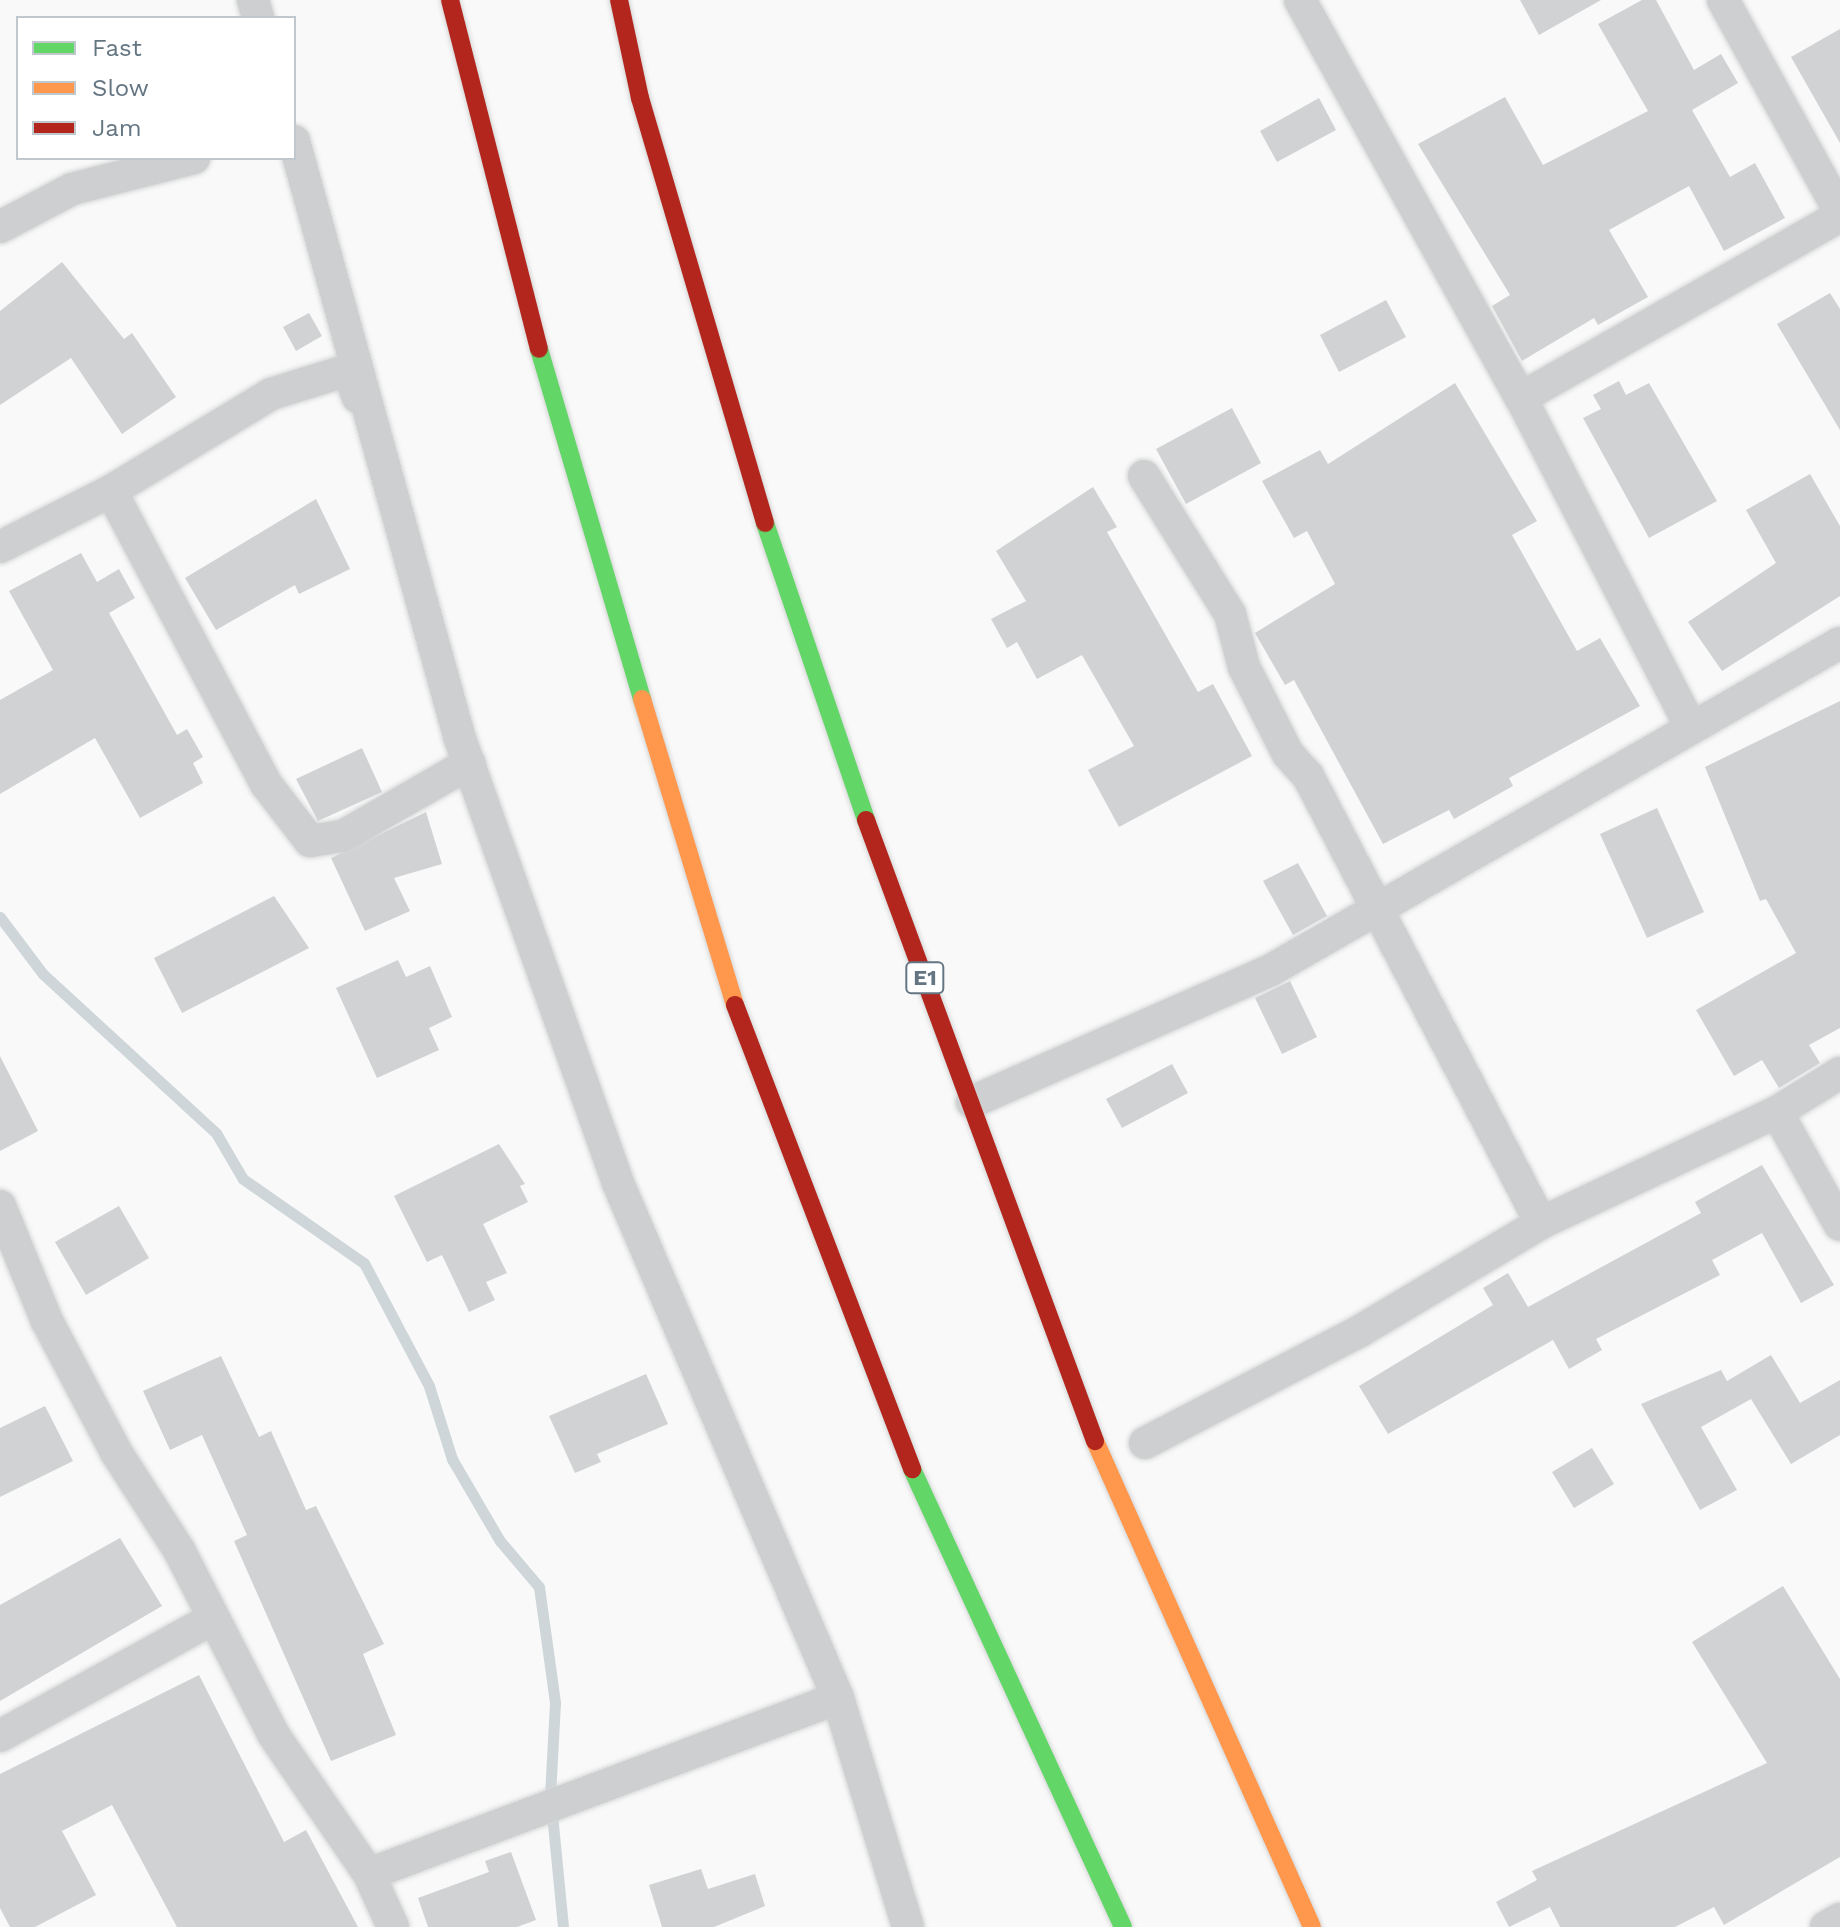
<!DOCTYPE html>
<html>
<head>
<meta charset="utf-8">
<style>
	body { margin:0 }
	#map { position:relative; width:1840px; height:1927px; overflow:hidden; background:#f9f9f9; font-family:"Work Sans",sans-serif }
	div>[style] { position:absolute }
	.stream>* { height:11px; margin:-5.5px; padding:0 5.5px; transform-origin:5.5px; border-radius:5.5px; background:#ced6d9 }
	.building>* { inset:0; background:#d0d2d3 }
	.roads { filter:drop-shadow(0 0 2px #d5d6d6) drop-shadow(0 0 2px #d5d6d6) }
	.street>* { height:32px; margin:-16px; padding:0 16px; transform-origin:16px; border-radius:16px; background:#cecfd0 }
	.fast>* { height:18px; margin:-9px; padding:0 9px; transform-origin:9px; border-radius:9px; background:#63d668 }
	.slow>* { height:18px; margin:-9px; padding:0 9px; transform-origin:9px; border-radius:9px; background:#ff974d }
	.jam>* { height:18px; margin:-9px; padding:0 9px; transform-origin:9px; border-radius:9px; background:#b3261e }
	span { translate:-50% -50%; white-space:nowrap; text-align:center; line-height:1.15; -webkit-text-stroke:8px #fff; paint-order:stroke }
	.shield-label span { padding:2px 6px; background:#fff; border:2px solid; border-radius:6px; -webkit-text-stroke-width:0 }
	.shield-label { font-size:22px; color:#657683; font-weight:700 }
	.legend { position:absolute; left:16px; top:16px; width:280px; height:144px; box-sizing:border-box; background:#fff; border:2px solid #c1c8cd; margin:0; padding:10px 14px; list-style:none; font-size:24px; color:#657683 }
	.legend li { display:flex; align-items:center; gap:16px; height:40px }
	.legend b { width:40px; border:2px solid #c1c8cd }
</style>
</head>
<body>
<div id="map">
	<div class="stream">
		<div style="left:0;top:917px;width:71px;rotate:53deg"></div>
		<div style="left:43px;top:974px;width:235px;rotate:42.6deg"></div>
		<div style="left:216px;top:1133px;width:53px;rotate:59.6deg"></div>
		<div style="left:243px;top:1179px;width:147px;rotate:34.8deg"></div>
		<div style="left:364px;top:1263px;width:139px;rotate:62.1deg"></div>
		<div style="left:429px;top:1386px;width:77px;rotate:72.5deg"></div>
		<div style="left:452px;top:1459px;width:95px;rotate:59.7deg"></div>
		<div style="left:500px;top:1541px;width:60px;rotate:49.7deg"></div>
		<div style="left:539px;top:1587px;width:117px;rotate:82.1deg"></div>
		<div style="left:555px;top:1703px;width:91px;rotate:93.1deg"></div>
		<div style="left:550px;top:1794px;width:134px;rotate:84.4deg"></div>
	</div>
	<div class="building">
		<div style="clip-path:polygon(1520px 0,1601px 0,1539px 35px)"></div>
		<div style="clip-path:polygon(1642px 0,1656px 0,1694px 70px,1721px 54px,1738px 83px,1692px 110px,1730px 177px,1755px 163px,1785px 218px,1724px 251px,1689px 186px,1609px 230px,1648px 297px,1598px 325px,1594px 318px,1522px 361px,1492px 306px,1510px 295px,1418px 144px,1505px 97px,1543px 165px,1648px 111px,1598px 24px)"></div>
		<div style="clip-path:polygon(1840px 29px,1840px 143px,1791px 57px)"></div>
		<div style="clip-path:polygon(1319px 98px,1336px 130px,1277px 162px,1260px 131px)"></div>
		<div style="clip-path:polygon(62px 262px,124px 339px,132px 333px,176px 397px,122px 434px,71px 358px,0 405px,0 311px)"></div>
		<div style="clip-path:polygon(1830px 293px,1840px 309px,1840px 430px,1777px 324px)"></div>
		<div style="clip-path:polygon(1386px 300px,1406px 337px,1339px 372px,1320px 335px)"></div>
		<div style="clip-path:polygon(309px 313px,322px 336px,296px 351px,283px 327px)"></div>
		<div style="clip-path:polygon(1619px 381px,1626px 395px,1649px 383px,1717px 501px,1649px 538px,1583px 418px,1601px 409px,1593px 395px)"></div>
		<div style="clip-path:polygon(1455px 383px,1537px 521px,1512px 535px,1577px 651px,1600px 638px,1640px 706px,1509px 778px,1513px 786px,1454px 819px,1449px 810px,1383px 844px,1294px 680px,1285px 685px,1255px 633px,1335px 584px,1307px 531px,1294px 538px,1262px 481px,1320px 450px,1328px 464px)"></div>
		<div style="clip-path:polygon(1232px 408px,1261px 463px,1186px 504px,1156px 449px)"></div>
		<div style="clip-path:polygon(1810px 474px,1840px 526px,1840px 596px,1722px 671px,1688px 622px,1776px 563px,1746px 510px)"></div>
		<div style="clip-path:polygon(1093px 487px,1117px 527px,1107px 532px,1198px 692px,1213px 684px,1252px 756px,1119px 827px,1088px 770px,1134px 746px,1082px 655px,1037px 679px,1017px 642px,1007px 648px,991px 619px,1026px 601px,996px 551px)"></div>
		<div style="clip-path:polygon(316px 499px,350px 569px,299px 594px,295px 585px,216px 630px,185px 578px)"></div>
		<div style="clip-path:polygon(81px 553px,97px 582px,119px 569px,135px 598px,109px 613px,177px 735px,187px 729px,203px 757px,193px 763px,203px 783px,140px 818px,95px 738px,0 794px,0 700px,53px 670px,9px 591px)"></div>
		<div style="clip-path:polygon(1840px 701px,1840px 1028px,1809px 1045px,1820px 1063px,1779px 1088px,1762px 1060px,1734px 1076px,1696px 1010px,1796px 953px,1766px 899px,1760px 901px,1705px 767px)"></div>
		<div style="clip-path:polygon(362px 748px,382px 792px,318px 821px,296px 779px)"></div>
		<div style="clip-path:polygon(1657px 808px,1704px 912px,1647px 938px,1600px 834px)"></div>
		<div style="clip-path:polygon(426px 812px,442px 864px,394px 878px,410px 911px,365px 931px,331px 858px)"></div>
		<div style="clip-path:polygon(1298px 863px,1327px 916px,1293px 935px,1263px 881px)"></div>
		<div style="clip-path:polygon(274px 896px,309px 948px,182px 1013px,154px 958px)"></div>
		<div style="clip-path:polygon(398px 960px,406px 977px,430px 966px,452px 1017px,429px 1028px,439px 1050px,377px 1078px,336px 988px)"></div>
		<div style="clip-path:polygon(1290px 981px,1317px 1037px,1282px 1054px,1255px 998px)"></div>
		<div style="clip-path:polygon(0 1056px,38px 1131px,0 1151px)"></div>
		<div style="clip-path:polygon(1172px 1064px,1188px 1093px,1122px 1128px,1106px 1099px)"></div>
		<div style="clip-path:polygon(499px 1144px,525px 1184px,520px 1186px,528px 1202px,483px 1224px,507px 1273px,486px 1282px,495px 1300px,469px 1312px,442px 1255px,427px 1262px,394px 1196px)"></div>
		<div style="clip-path:polygon(1762px 1165px,1834px 1285px,1801px 1303px,1762px 1233px,1712px 1260px,1720px 1275px,1596px 1339px,1602px 1350px,1569px 1369px,1553px 1340px,1388px 1434px,1359px 1386px,1493px 1305px,1483px 1288px,1508px 1273px,1528px 1307px,1701px 1213px,1695px 1202px)"></div>
		<div style="clip-path:polygon(119px 1206px,149px 1258px,86px 1295px,55px 1242px)"></div>
		<div style="clip-path:polygon(1771px 1355px,1800px 1403px,1840px 1380px,1840px 1435px,1791px 1464px,1751px 1399px,1701px 1427px,1737px 1490px,1700px 1510px,1641px 1404px,1721px 1370px,1727px 1381px)"></div>
		<div style="clip-path:polygon(221px 1356px,259px 1437px,271px 1431px,306px 1510px,316px 1506px,384px 1644px,363px 1654px,396px 1735px,331px 1761px,234px 1541px,247px 1535px,202px 1435px,170px 1450px,143px 1391px)"></div>
		<div style="clip-path:polygon(646px 1374px,668px 1424px,597px 1454px,601px 1462px,575px 1473px,549px 1416px)"></div>
		<div style="clip-path:polygon(45px 1406px,73px 1461px,0 1497px,0 1428px)"></div>
		<div style="clip-path:polygon(1592px 1448px,1614px 1484px,1574px 1508px,1552px 1472px)"></div>
		<div style="clip-path:polygon(120px 1538px,162px 1606px,0 1701px,0 1605px)"></div>
		<div style="clip-path:polygon(1783px 1586px,1840px 1679px,1840px 1857px,1724px 1925px,1714px 1907px,1675px 1927px,1560px 1927px,1550px 1907px,1509px 1927px,1496px 1902px,1537px 1880px,1532px 1871px,1767px 1763px,1692px 1642px)"></div>
		<div style="clip-path:polygon(199px 1675px,284px 1842px,306px 1830px,358px 1927px,177px 1927px,112px 1805px,62px 1831px,96px 1895px,35px 1927px,10px 1927px,0 1908px,0 1774px)"></div>
		<div style="clip-path:polygon(511px 1852px,536px 1920px,517px 1927px,428px 1927px,418px 1898px,489px 1872px,485px 1861px)"></div>
		<div style="clip-path:polygon(701px 1869px,708px 1889px,755px 1874px,765px 1906px,714px 1927px,662px 1927px,649px 1885px)"></div>
	</div>
	<div class="roads">
		<div class="street">
			<div style="left:253px;top:0;width:19px;rotate:74deg"></div>
			<div style="left:1300px;top:0;width:455px;rotate:61deg"></div>
			<div style="left:1521px;top:398px;width:367px;rotate:62.7deg"></div>
			<div style="left:1723px;top:0;width:242px;rotate:61.1deg"></div>
			<div style="left:294px;top:141px;width:621px;rotate:74.49deg"></div>
			<div style="left:460px;top:739px;width:471px;rotate:70.4deg"></div>
			<div style="left:618px;top:1183px;width:560px;rotate:66.87deg"></div>
			<div style="left:838px;top:1698px;width:239px;rotate:73deg"></div>
			<div style="left:0;top:227px;width:81px;rotate:-27.8deg"></div>
			<div style="left:72px;top:189px;width:126px;rotate:-14.3deg"></div>
			<div style="left:1521px;top:398px;width:367px;rotate:-29.7deg"></div>
			<div style="left:1144px;top:476px;width:163px;rotate:58.1deg"></div>
			<div style="left:1230px;top:614px;width:55px;rotate:75.2deg"></div>
			<div style="left:1244px;top:667px;width:97px;rotate:63.2deg"></div>
			<div style="left:1288px;top:754px;width:30px;rotate:48deg"></div>
			<div style="left:1308px;top:776px;width:504px;rotate:62.47deg"></div>
			<div style="left:111px;top:491px;width:331px;rotate:62.1deg"></div>
			<div style="left:266px;top:784px;width:72px;rotate:52.3deg"></div>
			<div style="left:310px;top:841px;width:33px;rotate:-9deg"></div>
			<div style="left:343px;top:836px;width:146px;rotate:-29.9deg"></div>
			<div style="left:0;top:547px;width:124px;rotate:-26.8deg"></div>
			<div style="left:111px;top:491px;width:187px;rotate:-31.2deg"></div>
			<div style="left:271px;top:394px;width:81px;rotate:-17.3deg"></div>
			<div style="left:348px;top:370px;width:29px;rotate:70deg"></div>
			<div style="left:972px;top:1102px;width:327px;rotate:-23.8deg"></div>
			<div style="left:1271px;top:970px;width:656px;rotate:-29.89deg"></div>
			<div style="left:1777px;top:1112px;width:129px;rotate:60.9deg"></div>
			<div style="left:0;top:1206px;width:124px;rotate:67.8deg"></div>
			<div style="left:47px;top:1321px;width:148px;rotate:62.2deg"></div>
			<div style="left:116px;top:1452px;width:117px;rotate:57.3deg"></div>
			<div style="left:179px;top:1550px;width:207px;rotate:62.9deg"></div>
			<div style="left:273px;top:1734px;width:170px;rotate:55.6deg"></div>
			<div style="left:369px;top:1874px;width:58px;rotate:65.6deg"></div>
			<div style="left:1145px;top:1443px;width:242px;rotate:-27.5deg"></div>
			<div style="left:1360px;top:1331px;width:211px;rotate:-30.8deg"></div>
			<div style="left:1541px;top:1223px;width:261px;rotate:-25.2deg"></div>
			<div style="left:1777px;top:1112px;width:74px;rotate:-31.8deg"></div>
			<div style="left:0;top:1736px;width:240px;rotate:-28.9deg"></div>
			<div style="left:369px;top:1874px;width:501px;rotate:-20.57deg"></div>
			<div style="left:1826px;top:1927px;width:16px;rotate:-30deg"></div>
		</div>
		<div class="fast">
			<div style="left:539px;top:349px;width:365px;rotate:73.6deg"></div>
			<div style="left:765px;top:523px;width:314px;rotate:71.2deg"></div>
			<div style="left:912px;top:1469px;width:504px;rotate:65.26deg"></div>
		</div>
		<div class="slow">
			<div style="left:642px;top:699px;width:320px;rotate:73.1deg"></div>
			<div style="left:1095px;top:1441px;width:532px;rotate:65.94deg"></div>
		</div>
		<div class="jam">
			<div style="left:450px;top:0;width:360px;rotate:75.7deg"></div>
			<div style="left:619px;top:0;width:100px;rotate:77.9deg"></div>
			<div style="left:640px;top:98px;width:443px;rotate:73.6deg"></div>
			<div style="left:866px;top:820px;width:662px;rotate:69.76deg"></div>
			<div style="left:735px;top:1005px;width:497px;rotate:69.1deg"></div>
		</div>
	</div>
	<div class="shield-label">
		<span style="left:925px;top:978px">E1</span>
	</div>
	<ul class="legend">
	<li><b style="height:10px;background:#63d668"></b>Fast</li>
	<li><b style="height:10px;background:#ff974d"></b>Slow</li>
	<li><b style="height:10px;background:#b3261e"></b>Jam</li>
	</ul>
</div>
</body>
</html>
